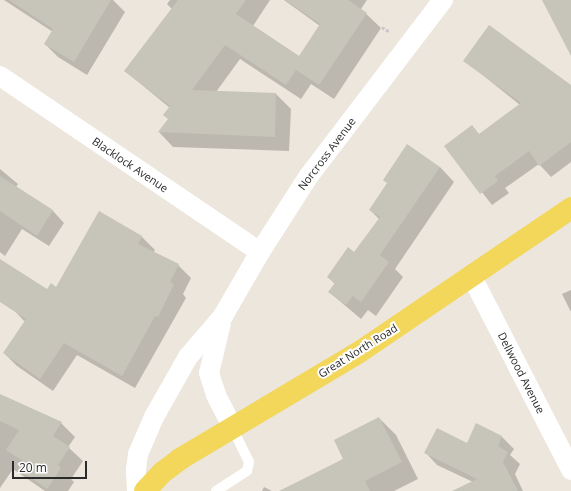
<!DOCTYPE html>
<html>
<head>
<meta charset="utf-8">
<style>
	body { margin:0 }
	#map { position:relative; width:571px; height:491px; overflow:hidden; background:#ece6dc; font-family:"Open Sans",sans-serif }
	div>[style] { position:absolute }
	.shadow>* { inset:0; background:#0003 }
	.building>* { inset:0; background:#c7c4ba }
	.path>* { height:2.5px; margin-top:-1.25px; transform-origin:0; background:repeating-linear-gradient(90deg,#c8c8c8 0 3px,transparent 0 5px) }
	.service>* { height:10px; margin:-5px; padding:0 5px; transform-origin:5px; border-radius:5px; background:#fff }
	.minor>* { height:20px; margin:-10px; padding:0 10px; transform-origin:10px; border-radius:10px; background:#fff }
	.primary>* { height:22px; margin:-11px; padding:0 11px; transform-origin:11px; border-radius:11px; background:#f2d75b }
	span { translate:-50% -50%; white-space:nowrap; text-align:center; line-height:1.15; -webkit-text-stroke:4px #fff; paint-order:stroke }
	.street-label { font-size:11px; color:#2a2a2a }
	.scale { position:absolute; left:12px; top:461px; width:75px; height:18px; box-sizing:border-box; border:2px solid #2a2a2a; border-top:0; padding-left:5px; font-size:12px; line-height:14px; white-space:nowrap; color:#2a2a2a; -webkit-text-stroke:3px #fff; paint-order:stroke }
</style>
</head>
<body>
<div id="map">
	<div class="shadow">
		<div style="clip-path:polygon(4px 0,113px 0,125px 12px,87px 75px,58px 57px,45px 44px,53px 32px)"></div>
		<div style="clip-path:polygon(170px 0,270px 0,253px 26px,300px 57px,320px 26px,284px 0,367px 0,361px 9px,381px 28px,334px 99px,311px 84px,301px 99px,240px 59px,216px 92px,276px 94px,291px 109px,289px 151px,173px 147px,159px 132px,169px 119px,170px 108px,125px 71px,172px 9px,167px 4px)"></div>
		<div style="clip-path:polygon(464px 60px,571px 86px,571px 162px,551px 177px,539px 164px,505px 188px,509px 193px,492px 205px,446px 146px,472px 127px,480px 135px,520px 105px)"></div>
		<div style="clip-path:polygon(440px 167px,454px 182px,395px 269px,403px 277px,376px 316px,368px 310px,361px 319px,329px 292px,335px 284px,328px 277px,355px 253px,379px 219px,370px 210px)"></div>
		<div style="clip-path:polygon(0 169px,18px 184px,16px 187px,53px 211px,64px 223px,49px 246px,22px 229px,5px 256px,0 252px)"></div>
		<div style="clip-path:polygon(99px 213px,142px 237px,155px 250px,153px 253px,178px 265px,191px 278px,183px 294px,186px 298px,135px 388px,77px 355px,53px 391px,17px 366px,4px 353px,25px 322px,12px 308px,57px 288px)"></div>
		<div style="clip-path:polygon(571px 290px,571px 312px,562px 294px)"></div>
		<div style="clip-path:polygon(0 395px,61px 423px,75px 437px,68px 447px,83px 461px,71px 479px,74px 482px,68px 491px,45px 491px,13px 469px,0 488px)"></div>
		<div style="clip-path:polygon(379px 418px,396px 435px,418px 479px,394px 491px,314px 491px)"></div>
		<div style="clip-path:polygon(477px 424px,502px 437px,514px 449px,510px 455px,520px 464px,515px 474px,523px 491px,455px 491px,473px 482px,437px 465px,426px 453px,468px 444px)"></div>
		<div style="clip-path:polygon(264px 487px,272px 491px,262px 491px)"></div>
	</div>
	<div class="building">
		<div style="clip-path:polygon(9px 0,111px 0,74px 62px,44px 44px,53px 29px)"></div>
		<div style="clip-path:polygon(178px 0,246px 0,236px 14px,299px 56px,320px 24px,285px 0,348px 0,367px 13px,319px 85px,296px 70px,286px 85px,225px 45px,192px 90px,276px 93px,275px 137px,158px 132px,168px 119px,163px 115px,170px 106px,124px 71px)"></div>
		<div style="clip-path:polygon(542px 0,571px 0,571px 56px)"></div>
		<div style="clip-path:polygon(489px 25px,571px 85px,571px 142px,539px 166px,529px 151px,495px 176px,498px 181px,480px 194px,444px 146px,472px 125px,479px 134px,521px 103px,463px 61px)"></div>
		<div style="clip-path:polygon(407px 144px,440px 167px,380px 255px,389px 262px,361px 302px,353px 296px,346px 305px,328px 292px,335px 283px,327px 277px,348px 247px,354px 252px,380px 217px,369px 210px,387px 183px,383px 180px)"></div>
		<div style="clip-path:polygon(0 176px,53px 210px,37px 236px,0 211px)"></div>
		<div style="clip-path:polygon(99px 211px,142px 236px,138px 244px,179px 264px,170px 282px,174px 284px,158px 317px,155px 316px,122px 376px,64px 343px,40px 379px,3px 353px,26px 319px,0 302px,0 259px,47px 289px,51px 283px,56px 287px)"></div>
		<div style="clip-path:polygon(0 394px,62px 422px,53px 436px,70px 447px,58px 465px,61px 468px,47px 489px,18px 469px,23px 461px,6px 450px,19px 430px,0 421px)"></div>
		<div style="clip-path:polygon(379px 417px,402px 462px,365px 481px,370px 491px,279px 491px,343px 459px,334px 440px)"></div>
		<div style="clip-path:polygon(476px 423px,502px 436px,498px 446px,508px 452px,503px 462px,518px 491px,452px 491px,477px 479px,424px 453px,437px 428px,467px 443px)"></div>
	</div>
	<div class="path">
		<div style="left:382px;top:27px;width:9px;rotate:32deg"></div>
	</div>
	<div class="service">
		<div style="left:216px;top:491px;width:37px;rotate:-33deg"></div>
		<div style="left:247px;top:471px;width:9px;rotate:-77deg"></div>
		<div style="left:249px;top:462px;width:39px;rotate:-116deg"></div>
	</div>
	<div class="minor">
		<div style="left:0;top:76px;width:314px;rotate:34.1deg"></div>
		<div style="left:472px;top:277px;width:217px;rotate:62.8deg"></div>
		<div style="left:221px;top:323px;width:51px;rotate:103.5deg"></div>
		<div style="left:209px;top:373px;width:23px;rotate:72deg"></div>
		<div style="left:216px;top:395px;width:36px;rotate:63deg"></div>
		<div style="left:137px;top:491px;width:21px;rotate:-93deg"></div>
		<div style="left:136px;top:470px;width:16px;rotate:-83deg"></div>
		<div style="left:138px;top:454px;width:40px;rotate:-66.6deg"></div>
		<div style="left:154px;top:417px;width:69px;rotate:-60.5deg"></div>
		<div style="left:188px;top:357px;width:54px;rotate:-49.5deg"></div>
		<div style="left:223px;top:316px;width:74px;rotate:-60deg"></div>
		<div style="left:260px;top:252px;width:89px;rotate:-57.4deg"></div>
		<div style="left:308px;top:177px;width:223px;rotate:-52.7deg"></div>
	</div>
	<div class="primary">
		<div style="left:145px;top:491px;width:26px;rotate:-47deg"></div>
		<div style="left:163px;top:472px;width:21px;rotate:-37deg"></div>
		<div style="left:180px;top:459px;width:207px;rotate:-30.8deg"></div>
		<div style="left:358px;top:353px;width:258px;rotate:-34.2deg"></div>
	</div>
	<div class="street-label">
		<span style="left:327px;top:154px;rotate:-53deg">Norcross Avenue</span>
		<span style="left:130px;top:165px;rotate:34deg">Blacklock Avenue</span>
		<span style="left:358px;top:351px;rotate:-32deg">Great North Road</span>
		<span style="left:521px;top:373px;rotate:63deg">Dellwood Avenue</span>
	</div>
	<div class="scale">20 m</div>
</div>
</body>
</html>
